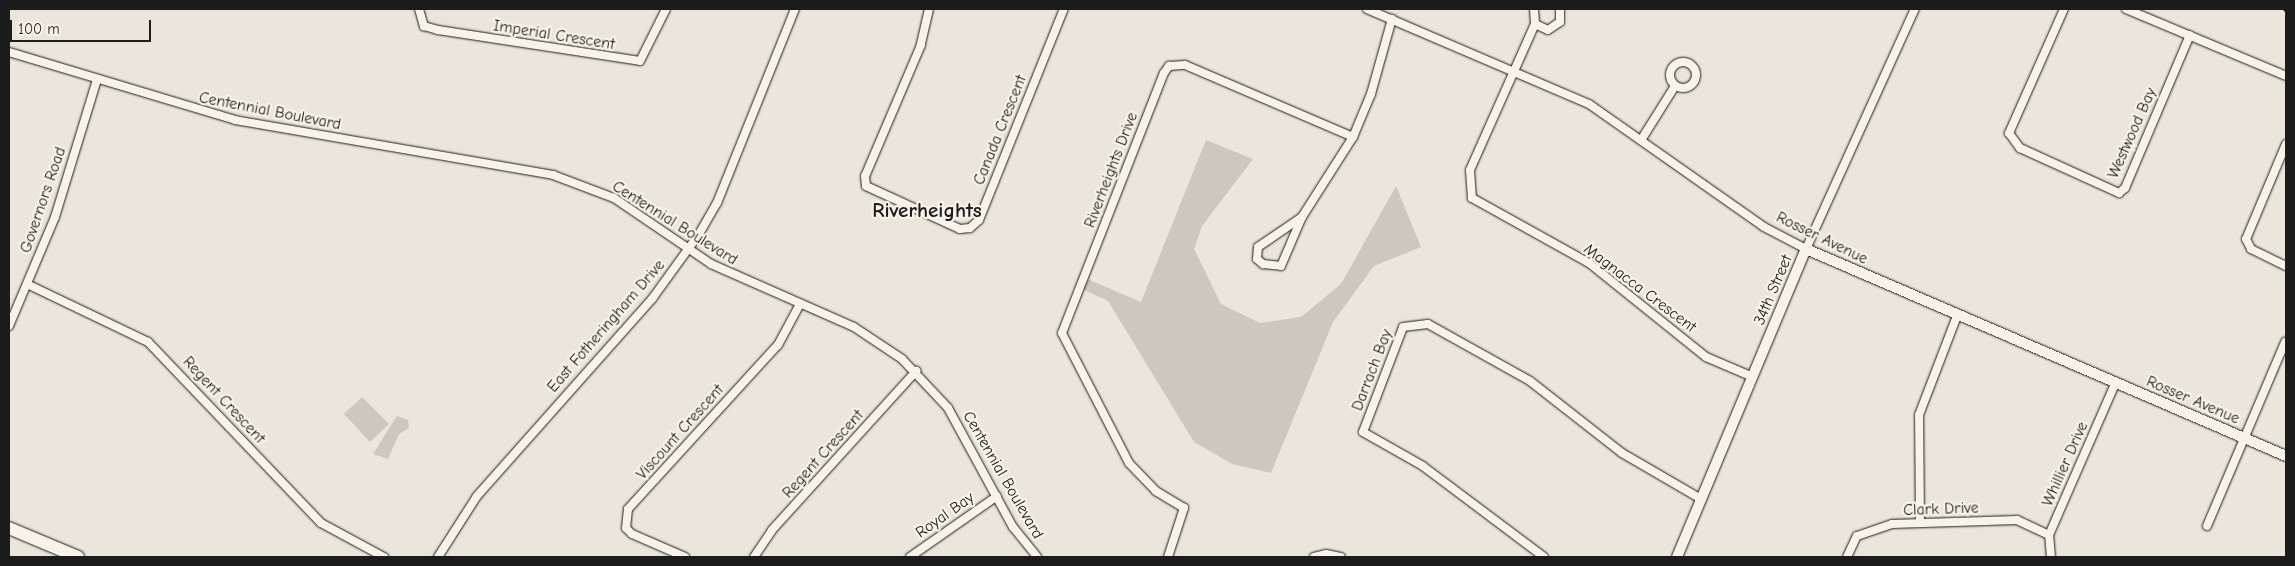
<!DOCTYPE html>
<html>
<head>
<meta charset="utf-8">
<style>
	body { margin:0 }
	#map { position:relative; width:2295px; height:566px; overflow:hidden; background:#eae6dc; font-family:"Comic Neue",sans-serif }
	div>[style] { position:absolute }
	.green>* { inset:0; background:#ccc8c0 }
	.roads { filter:drop-shadow(0 0 1px #1c1c1c) drop-shadow(0 0 1px #1c1c1c) }
	.minor>* { height:8px; margin:-4px; padding:0 4px; transform-origin:4px; border-radius:4px; background:#f7f3e8 }
	.minor>.ring { margin:-4px; padding:0; box-sizing:content-box; background:none; border:8px solid #f7f3e8; border-radius:50% }
	.tertiary>* { height:10px; margin:-5px; padding:0 5px; transform-origin:5px; border-radius:5px; background:#f7f3e8 }
	.primary>* { height:12px; margin:-6px; padding:0 6px; transform-origin:6px; border-radius:6px; background:#f7f3e8 }
	.rail>* { height:3px; margin-top:-1.5px; transform-origin:0; background:repeating-linear-gradient(90deg,#1c1c1c 0 8px,transparent 0 12px) }
	span { translate:-50% -50%; white-space:nowrap; text-align:center; line-height:1.15; -webkit-text-stroke:4.5px #f7f3e8; paint-order:stroke }
	.street-label { font-size:16px; color:#1c1c1c }
	.district-label { font-size:21px; color:#1c1c1c; font-weight:700 }
	.frame { position:absolute; inset:0; border:10px solid #1c1c1c; pointer-events:none }
	.scale { position:absolute; left:10px; top:20px; width:141px; height:22px; box-sizing:border-box; border:2px solid #1c1c1c; border-top:0; padding-left:6px; font-size:15px; line-height:18px; white-space:nowrap; color:#1c1c1c; -webkit-text-stroke:4px #f7f3e8; paint-order:stroke }
</style>
</head>
<body>
<div id="map">
	<div class="green">
		<div style="clip-path:polygon(1206px 140px,1253px 159px,1202px 226px,1194px 249px,1221px 304px,1260px 323px,1301px 317px,1341px 284px,1396px 186px,1421px 247px,1374px 266px,1333px 322px,1271px 473px,1232px 464px,1194px 442px,1108px 301px,1080px 288px,1085px 278px,1141px 302px)"></div>
		<div style="clip-path:polygon(362px 397px,389px 424px,370px 442px,344px 414px)"></div>
		<div style="clip-path:polygon(397px 416px,408px 420px,409px 428px,399px 434px,388px 459px,373px 454px)"></div>
	</div>
	<div class="roads">
		<div class="minor">
			<div style="left:419px;top:9px;width:18px;rotate:74deg"></div>
			<div style="left:424px;top:26px;width:15px;rotate:16deg"></div>
			<div style="left:438px;top:30px;width:204px;rotate:8.7deg"></div>
			<div style="left:640px;top:61px;width:58px;rotate:-63.4deg"></div>
			<div style="left:929px;top:9px;width:37px;rotate:103deg"></div>
			<div style="left:921px;top:45px;width:142px;rotate:113.1deg"></div>
			<div style="left:865px;top:176px;width:10px;rotate:84deg"></div>
			<div style="left:866px;top:186px;width:103px;rotate:24.6deg"></div>
			<div style="left:960px;top:229px;width:10px;rotate:-6deg"></div>
			<div style="left:970px;top:228px;width:12px;rotate:-42deg"></div>
			<div style="left:979px;top:220px;width:227px;rotate:-68.1deg"></div>
			<div style="left:1367px;top:9px;width:241px;rotate:23.2deg"></div>
			<div style="left:1589px;top:104px;width:214px;rotate:35.1deg"></div>
			<div style="left:1764px;top:227px;width:47px;rotate:27.6deg"></div>
			<div style="left:1806px;top:249px;width:264px;rotate:-65.6deg"></div>
			<div style="left:1534px;top:9px;width:15px;rotate:86deg"></div>
			<div style="left:1535px;top:24px;width:14px;rotate:25deg"></div>
			<div style="left:1548px;top:30px;width:14px;rotate:-34deg"></div>
			<div style="left:1560px;top:22px;width:13px;rotate:-90deg"></div>
			<div style="left:2064px;top:9px;width:136px;rotate:113.9deg"></div>
			<div style="left:2009px;top:133px;width:19px;rotate:54deg"></div>
			<div style="left:2020px;top:148px;width:109px;rotate:24.4deg"></div>
			<div style="left:2119px;top:193px;width:8px;rotate:-40deg"></div>
			<div style="left:2125px;top:188px;width:166px;rotate:-67deg"></div>
			<div style="left:2126px;top:9px;width:173px;rotate:22.7deg"></div>
			<div style="left:1535px;top:24px;width:160px;rotate:114deg"></div>
			<div style="left:1470px;top:170px;width:28px;rotate:86deg"></div>
			<div style="left:1472px;top:198px;width:134px;rotate:29.1deg"></div>
			<div style="left:1589px;top:263px;width:150px;rotate:38.8deg"></div>
			<div style="left:1706px;top:357px;width:51px;rotate:23.1deg"></div>
			<div style="left:9px;top:52px;width:236px;rotate:16.7deg"></div>
			<div style="left:235px;top:120px;width:323px;rotate:9.8deg"></div>
			<div style="left:553px;top:175px;width:65px;rotate:20.7deg"></div>
			<div style="left:614px;top:198px;width:117px;rotate:34.2deg"></div>
			<div style="left:711px;top:264px;width:156px;rotate:23.8deg"></div>
			<div style="left:854px;top:327px;width:58px;rotate:33.7deg"></div>
			<div style="left:902px;top:359px;width:67px;rotate:46.8deg"></div>
			<div style="left:948px;top:408px;width:136px;rotate:61.4deg"></div>
			<div style="left:1013px;top:527px;width:38px;rotate:51deg"></div>
			<div class="ring" style="left:1670px;top:62px;width:18px;height:18px"></div>
			<div style="left:1643px;top:137px;width:60px;rotate:-57.9deg"></div>
			<div style="left:2286px;top:144px;width:103px;rotate:112.8deg"></div>
			<div style="left:2246px;top:239px;width:11px;rotate:63deg"></div>
			<div style="left:2251px;top:249px;width:39px;rotate:26deg"></div>
			<div style="left:1302px;top:217px;width:53px;rotate:145.7deg"></div>
			<div style="left:1258px;top:247px;width:12px;rotate:95deg"></div>
			<div style="left:1257px;top:259px;width:8px;rotate:40deg"></div>
			<div style="left:1263px;top:264px;width:18px;rotate:6deg"></div>
			<div style="left:1281px;top:266px;width:53px;rotate:-66.8deg"></div>
			<div style="left:1302px;top:217px;width:95px;rotate:-57.5deg"></div>
			<div style="left:1353px;top:137px;width:47px;rotate:-67.3deg"></div>
			<div style="left:1371px;top:94px;width:78px;rotate:-74.4deg"></div>
			<div style="left:27px;top:284px;width:134px;rotate:25.6deg"></div>
			<div style="left:148px;top:342px;width:250px;rotate:46.3deg"></div>
			<div style="left:321px;top:523px;width:72px;rotate:28.4deg"></div>
			<div style="left:9px;top:326px;width:118px;rotate:-67.1deg"></div>
			<div style="left:55px;top:217px;width:143px;rotate:-73deg"></div>
			<div style="left:1920px;top:523px;width:108px;rotate:-90.5deg"></div>
			<div style="left:1919px;top:415px;width:106px;rotate:-69deg"></div>
			<div style="left:2207px;top:526px;width:200px;rotate:-67deg"></div>
			<div style="left:438px;top:557px;width:72px;rotate:-57.4deg"></div>
			<div style="left:477px;top:496px;width:264px;rotate:-48.4deg"></div>
			<div style="left:652px;top:299px;width:80px;rotate:-54.1deg"></div>
			<div style="left:699px;top:234px;width:36px;rotate:-60deg"></div>
			<div style="left:717px;top:203px;width:209px;rotate:-68.1deg"></div>
			<div style="left:685px;top:557px;width:58px;rotate:-156.5deg"></div>
			<div style="left:632px;top:534px;width:8px;rotate:-135deg"></div>
			<div style="left:626px;top:528px;width:19px;rotate:-84deg"></div>
			<div style="left:628px;top:509px;width:222px;rotate:-47.6deg"></div>
			<div style="left:778px;top:345px;width:47px;rotate:-61.8deg"></div>
			<div style="left:754px;top:557px;width:32px;rotate:-56deg"></div>
			<div style="left:772px;top:530px;width:215px;rotate:-47.8deg"></div>
			<div style="left:910px;top:557px;width:106px;rotate:-35deg"></div>
			<div style="left:1168px;top:557px;width:52px;rotate:-71.9deg"></div>
			<div style="left:1184px;top:508px;width:33px;rotate:-149deg"></div>
			<div style="left:1156px;top:491px;width:39px;rotate:-134deg"></div>
			<div style="left:1129px;top:463px;width:146px;rotate:-117.3deg"></div>
			<div style="left:1062px;top:333px;width:279px;rotate:-68.6deg"></div>
			<div style="left:1164px;top:73px;width:9px;rotate:-54deg"></div>
			<div style="left:1169px;top:66px;width:16px;rotate:-4deg"></div>
			<div style="left:1185px;top:65px;width:183px;rotate:23.2deg"></div>
			<div style="left:1314px;top:557px;width:12px;rotate:-14deg"></div>
			<div style="left:1326px;top:554px;width:15px;rotate:11deg"></div>
			<div style="left:1544px;top:557px;width:151px;rotate:-143.1deg"></div>
			<div style="left:1423px;top:466px;width:69px;rotate:-150.5deg"></div>
			<div style="left:1363px;top:432px;width:112px;rotate:-69.1deg"></div>
			<div style="left:1403px;top:327px;width:25px;rotate:-7deg"></div>
			<div style="left:1428px;top:324px;width:117px;rotate:29.2deg"></div>
			<div style="left:1530px;top:381px;width:117px;rotate:38deg"></div>
			<div style="left:1622px;top:453px;width:91px;rotate:30.2deg"></div>
			<div style="left:1847px;top:557px;width:23px;rotate:-65deg"></div>
			<div style="left:1857px;top:536px;width:37px;rotate:-19deg"></div>
			<div style="left:1892px;top:524px;width:125px;rotate:-1.8deg"></div>
			<div style="left:2017px;top:520px;width:35px;rotate:25deg"></div>
			<div style="left:2051px;top:557px;width:22px;rotate:-95deg"></div>
			<div style="left:2049px;top:535px;width:165px;rotate:-66.4deg"></div>
		</div>
		<div class="tertiary">
			<div style="left:1677px;top:557px;width:334px;rotate:-67.3deg"></div>
			<div style="left:1806px;top:249px;width:523px;rotate:23.33deg"></div>
		</div>
		<div class="primary">
			<div style="left:9px;top:528px;width:75px;rotate:22.8deg"></div>
		</div>
	</div>
	<div class="rail">
		<div style="left:2284px;top:9px;width:2px;rotate:27deg"></div>
	</div>
	<div class="street-label">
		<span style="left:554px;top:35px;rotate:9deg">Imperial Crescent</span>
		<span style="left:270px;top:111px;rotate:11deg">Centennial Boulevard</span>
		<span style="left:1000px;top:130px;rotate:-68deg">Canada Crescent</span>
		<span style="left:2132px;top:133px;rotate:-66deg">Westwood Bay</span>
		<span style="left:1111px;top:170px;rotate:-69deg">Riverheights Drive</span>
		<span style="left:43px;top:200px;rotate:-71deg">Governors Road</span>
		<span style="left:675px;top:223px;rotate:32deg">Centennial Boulevard</span>
		<span style="left:1822px;top:238px;rotate:26deg">Rosser Avenue</span>
		<span style="left:1640px;top:288px;rotate:37deg">Magnacca Crescent</span>
		<span style="left:1773px;top:290px;rotate:-67deg">34th Street</span>
		<span style="left:606px;top:326px;rotate:-49deg">East Fotheringham Drive</span>
		<span style="left:1372px;top:370px;rotate:-69deg">Darrach Bay</span>
		<span style="left:224px;top:400px;rotate:47deg">Regent Crescent</span>
		<span style="left:2193px;top:400px;rotate:23deg">Rosser Avenue</span>
		<span style="left:680px;top:432px;rotate:-48deg">Viscount Crescent</span>
		<span style="left:823px;top:454px;rotate:-48deg">Regent Crescent</span>
		<span style="left:2065px;top:464px;rotate:-66deg">Whillier Drive</span>
		<span style="left:1003px;top:475px;rotate:60deg">Centennial Boulevard</span>
		<span style="left:1941px;top:509px;rotate:-2deg">Clark Drive</span>
		<span style="left:945px;top:515px;rotate:-35deg">Royal Bay</span>
	</div>
	<div class="district-label">
		<span style="left:927px;top:210px">Riverheights</span>
	</div>
	<div class="frame"></div>
	<div class="scale">100 m</div>
</div>
</body>
</html>
